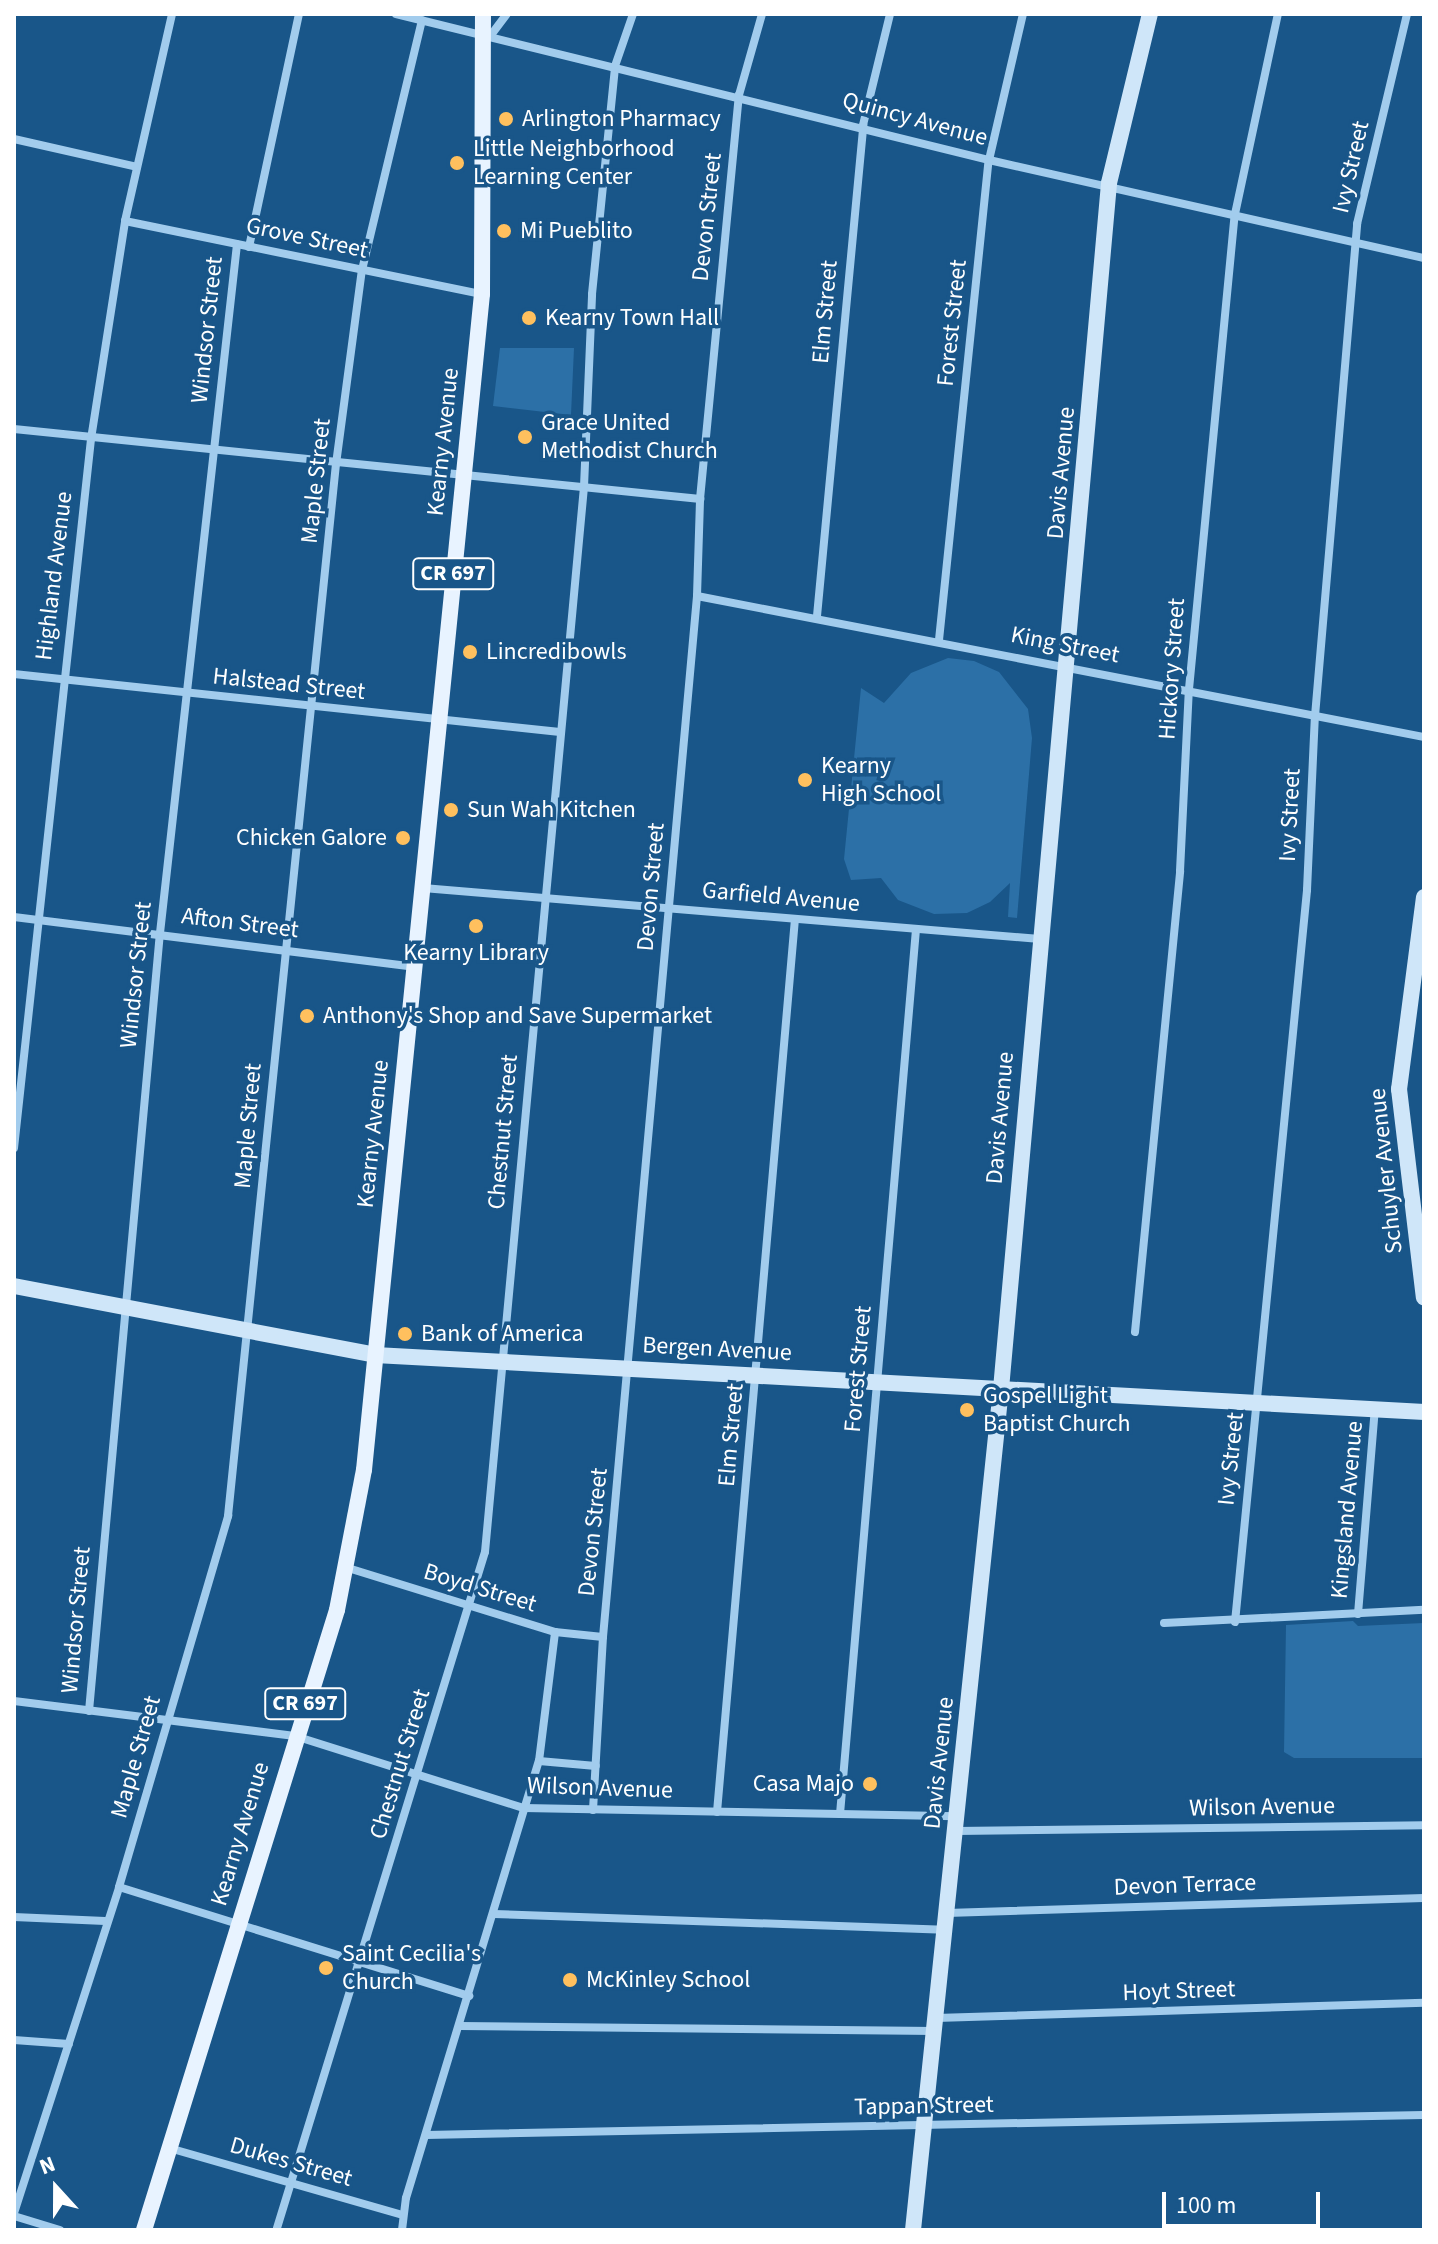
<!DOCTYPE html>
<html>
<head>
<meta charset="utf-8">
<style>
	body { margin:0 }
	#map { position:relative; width:1438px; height:2244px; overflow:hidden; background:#195689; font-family:"Source Sans 3",sans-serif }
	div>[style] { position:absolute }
	.green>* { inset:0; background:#2c70a7 }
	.street>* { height:8px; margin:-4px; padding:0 4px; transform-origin:4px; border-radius:4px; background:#a2cced }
	.secondary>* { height:16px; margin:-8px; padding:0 8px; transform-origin:8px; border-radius:8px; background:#cfe6f9 }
	.primary>* { height:16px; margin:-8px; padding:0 8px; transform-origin:8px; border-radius:8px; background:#e8f3ff }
	.dots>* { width:22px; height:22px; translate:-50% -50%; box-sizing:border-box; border:4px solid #195689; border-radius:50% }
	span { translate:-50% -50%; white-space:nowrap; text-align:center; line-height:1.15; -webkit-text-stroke:7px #195689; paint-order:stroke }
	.shield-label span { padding:2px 6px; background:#195689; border:2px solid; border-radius:6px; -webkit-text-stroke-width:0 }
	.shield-label { font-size:22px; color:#fff; font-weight:700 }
	.poi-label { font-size:24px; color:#fff }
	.left { translate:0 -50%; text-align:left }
	.right { translate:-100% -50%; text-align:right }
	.street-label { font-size:24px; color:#fff }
	.frame { position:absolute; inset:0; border:16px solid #fff; pointer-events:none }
	.north { position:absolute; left:16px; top:2148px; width:80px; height:80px; -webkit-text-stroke:6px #195689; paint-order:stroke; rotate:339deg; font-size:22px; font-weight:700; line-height:32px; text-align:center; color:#fff }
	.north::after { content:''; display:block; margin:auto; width:28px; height:36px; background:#fff; clip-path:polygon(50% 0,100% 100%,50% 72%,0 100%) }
	.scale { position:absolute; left:1162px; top:2192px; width:158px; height:36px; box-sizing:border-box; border:4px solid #fff; border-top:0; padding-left:10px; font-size:24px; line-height:28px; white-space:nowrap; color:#fff; -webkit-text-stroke:6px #195689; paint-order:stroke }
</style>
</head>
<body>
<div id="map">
	<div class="green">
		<div style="clip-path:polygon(500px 348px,574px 348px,571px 415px,493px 406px)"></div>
		<div style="clip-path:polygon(948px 658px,974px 661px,999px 672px,1028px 709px,1032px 738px,1017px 918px,1008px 917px,1010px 883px,990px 902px,967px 913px,934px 914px,898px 900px,881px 878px,851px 880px,844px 859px,861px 688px,884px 703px,911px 673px)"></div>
		<div style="clip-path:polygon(1353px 1621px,1358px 1626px,1424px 1623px,1424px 1758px,1294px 1758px,1284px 1752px,1286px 1625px)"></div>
	</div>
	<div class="street">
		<div style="left:396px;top:14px;width:611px;rotate:13.83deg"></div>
		<div style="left:989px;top:160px;width:446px;rotate:12.7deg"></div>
		<div style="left:491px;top:35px;width:26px;rotate:-53deg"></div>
		<div style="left:14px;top:139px;width:126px;rotate:12.8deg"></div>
		<div style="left:125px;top:221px;width:364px;rotate:11.6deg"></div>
		<div style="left:249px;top:247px;width:238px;rotate:-77.9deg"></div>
		<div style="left:14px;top:429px;width:690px;rotate:5.83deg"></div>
		<div style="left:697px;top:596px;width:741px;rotate:10.98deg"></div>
		<div style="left:817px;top:616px;width:493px;rotate:-84.6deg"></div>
		<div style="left:863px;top:125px;width:114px;rotate:-76.3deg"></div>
		<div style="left:939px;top:640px;width:483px;rotate:-84.1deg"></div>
		<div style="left:989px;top:160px;width:150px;rotate:-76.9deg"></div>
		<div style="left:14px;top:674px;width:549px;rotate:6.06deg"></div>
		<div style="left:423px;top:888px;width:619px;rotate:4.73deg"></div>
		<div style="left:14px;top:917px;width:403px;rotate:7.1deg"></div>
		<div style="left:14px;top:1148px;width:713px;rotate:-83.8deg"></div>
		<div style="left:91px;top:439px;width:221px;rotate:-81.1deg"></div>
		<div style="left:125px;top:221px;width:212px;rotate:-77.2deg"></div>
		<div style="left:1135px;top:1332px;width:463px;rotate:-84.4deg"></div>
		<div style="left:1180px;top:871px;width:182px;rotate:-87.2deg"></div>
		<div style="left:1189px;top:689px;width:477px;rotate:-84.5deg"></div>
		<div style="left:1235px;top:214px;width:205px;rotate:-77.9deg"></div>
		<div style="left:348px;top:1568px;width:217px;rotate:17.2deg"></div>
		<div style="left:555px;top:1632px;width:48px;rotate:5.9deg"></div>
		<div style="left:1358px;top:1614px;width:206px;rotate:-85.3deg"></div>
		<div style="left:1235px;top:1622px;width:736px;rotate:-84.38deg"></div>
		<div style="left:1307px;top:890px;width:174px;rotate:-87.4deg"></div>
		<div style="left:1315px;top:716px;width:494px;rotate:-85.1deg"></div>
		<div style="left:1357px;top:224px;width:216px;rotate:-76.6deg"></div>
		<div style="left:1164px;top:1623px;width:260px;rotate:-2.9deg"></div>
		<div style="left:14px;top:1701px;width:283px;rotate:7.1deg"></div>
		<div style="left:295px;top:1736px;width:240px;rotate:17.5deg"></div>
		<div style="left:524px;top:1808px;width:432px;rotate:1.1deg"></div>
		<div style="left:89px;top:1711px;width:781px;rotate:-84.79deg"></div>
		<div style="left:160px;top:933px;width:693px;rotate:-83.62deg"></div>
		<div style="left:539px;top:1761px;width:57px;rotate:5deg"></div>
		<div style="left:593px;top:1810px;width:173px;rotate:-86.7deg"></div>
		<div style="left:603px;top:1637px;width:1045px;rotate:-84.84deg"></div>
		<div style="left:697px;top:596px;width:97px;rotate:-88.2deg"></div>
		<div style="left:700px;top:499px;width:406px;rotate:-84.5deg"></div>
		<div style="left:739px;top:95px;width:84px;rotate:-74.1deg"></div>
		<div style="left:717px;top:1812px;width:896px;rotate:-85.01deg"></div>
		<div style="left:840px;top:1814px;width:888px;rotate:-85.09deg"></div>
		<div style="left:956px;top:1831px;width:468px;rotate:-0.7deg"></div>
		<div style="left:119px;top:1887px;width:367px;rotate:17.3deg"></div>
		<div style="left:947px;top:1913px;width:477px;rotate:-1.8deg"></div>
		<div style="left:494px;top:1914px;width:450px;rotate:2deg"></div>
		<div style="left:14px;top:1917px;width:91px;rotate:2.5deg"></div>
		<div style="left:936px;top:2018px;width:488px;rotate:-1.8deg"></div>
		<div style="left:460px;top:2026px;width:475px;rotate:0.6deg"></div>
		<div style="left:14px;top:2040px;width:55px;rotate:4.2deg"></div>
		<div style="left:426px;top:2135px;width:998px;rotate:-1.15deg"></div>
		<div style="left:169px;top:2148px;width:243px;rotate:16deg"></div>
		<div style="left:14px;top:2213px;width:342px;rotate:-72.1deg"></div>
		<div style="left:119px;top:1887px;width:387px;rotate:-73.6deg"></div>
		<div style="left:228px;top:1516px;width:1058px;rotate:-84.14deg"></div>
		<div style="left:336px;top:464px;width:196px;rotate:-82.4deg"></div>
		<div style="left:362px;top:270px;width:257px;rotate:-76.5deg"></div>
		<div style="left:14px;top:2216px;width:48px;rotate:16.9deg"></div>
		<div style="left:277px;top:2228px;width:707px;rotate:-72.9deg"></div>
		<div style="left:485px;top:1552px;width:1070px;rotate:-84.69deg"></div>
		<div style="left:584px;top:487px;width:193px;rotate:-87.6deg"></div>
		<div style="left:592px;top:294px;width:229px;rotate:-84.2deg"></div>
		<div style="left:615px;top:66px;width:55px;rotate:-70.9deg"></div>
		<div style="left:402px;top:2230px;width:32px;rotate:-83deg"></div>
		<div style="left:406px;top:2198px;width:457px;rotate:-73.1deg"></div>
		<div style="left:539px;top:1761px;width:130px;rotate:-82.9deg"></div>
	</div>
	<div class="secondary">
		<div style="left:1424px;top:897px;width:194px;rotate:97.4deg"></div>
		<div style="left:1399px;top:1089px;width:210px;rotate:83.2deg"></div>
		<div style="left:14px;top:1286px;width:368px;rotate:10.8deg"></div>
		<div style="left:375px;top:1355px;width:1051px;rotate:3.11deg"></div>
		<div style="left:913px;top:2230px;width:846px;rotate:-84.03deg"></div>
		<div style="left:1001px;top:1389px;width:1211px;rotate:-84.88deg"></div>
		<div style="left:1109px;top:183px;width:174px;rotate:-76.4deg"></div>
	</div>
	<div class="primary">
		<div style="left:144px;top:2230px;width:649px;rotate:-72.71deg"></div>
		<div style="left:337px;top:1610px;width:143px;rotate:-79.1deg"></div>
		<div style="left:364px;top:1470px;width:1182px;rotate:-84.27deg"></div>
		<div style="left:482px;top:294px;width:280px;rotate:-89.8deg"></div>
	</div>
	<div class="dots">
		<div style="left:506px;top:119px;background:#ffc05e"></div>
		<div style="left:457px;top:163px;background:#ffc05e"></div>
		<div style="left:504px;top:231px;background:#ffc05e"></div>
		<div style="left:529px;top:318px;background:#ffc05e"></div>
		<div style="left:525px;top:437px;background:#ffc05e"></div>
		<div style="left:470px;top:652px;background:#ffc05e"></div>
		<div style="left:805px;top:780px;background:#ffc05e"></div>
		<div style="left:451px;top:810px;background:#ffc05e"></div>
		<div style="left:403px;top:838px;background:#ffc05e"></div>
		<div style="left:476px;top:926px;background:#ffc05e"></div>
		<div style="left:307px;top:1016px;background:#ffc05e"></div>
		<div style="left:405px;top:1334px;background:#ffc05e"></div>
		<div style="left:967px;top:1410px;background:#ffc05e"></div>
		<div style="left:870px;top:1784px;background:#ffc05e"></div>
		<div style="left:326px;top:1968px;background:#ffc05e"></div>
		<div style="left:570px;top:1980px;background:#ffc05e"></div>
	</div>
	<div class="shield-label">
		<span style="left:453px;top:574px">CR 697</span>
		<span style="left:305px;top:1704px">CR 697</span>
	</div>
	<div class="poi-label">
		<span class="left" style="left:522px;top:119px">Arlington Pharmacy</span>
		<span class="left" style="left:473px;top:163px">Little Neighborhood<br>Learning Center</span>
		<span class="left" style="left:520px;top:231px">Mi Pueblito</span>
		<span class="left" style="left:545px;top:318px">Kearny Town Hall</span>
		<span class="left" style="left:541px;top:437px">Grace United<br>Methodist Church</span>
		<span class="left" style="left:486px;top:652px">Lincredibowls</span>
		<span class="left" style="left:821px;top:780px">Kearny<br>High School</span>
		<span class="left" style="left:467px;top:810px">Sun Wah Kitchen</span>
		<span class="right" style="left:387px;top:838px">Chicken Galore</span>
		<span style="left:476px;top:953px">Kearny Library</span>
		<span class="left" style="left:323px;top:1016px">Anthony's Shop and Save Supermarket</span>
		<span class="left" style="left:421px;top:1334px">Bank of America</span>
		<span class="left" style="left:983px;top:1410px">Gospel Light<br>Baptist Church</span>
		<span class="right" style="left:854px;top:1784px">Casa Majo</span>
		<span class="left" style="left:342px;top:1968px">Saint Cecilia's<br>Church</span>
		<span class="left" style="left:586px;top:1980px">McKinley School</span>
	</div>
	<div class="street-label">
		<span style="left:915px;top:119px;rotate:15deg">Quincy Avenue</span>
		<span style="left:1351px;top:167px;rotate:-77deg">Ivy Street</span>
		<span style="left:707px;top:217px;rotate:-84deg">Devon Street</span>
		<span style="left:307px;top:238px;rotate:12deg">Grove Street</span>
		<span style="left:825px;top:312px;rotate:-85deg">Elm Street</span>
		<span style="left:952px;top:323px;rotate:-84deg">Forest Street</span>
		<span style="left:207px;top:330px;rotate:-84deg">Windsor Street</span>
		<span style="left:443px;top:442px;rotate:-84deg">Kearny Avenue</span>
		<span style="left:1061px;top:473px;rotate:-85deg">Davis Avenue</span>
		<span style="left:316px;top:481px;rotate:-84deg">Maple Street</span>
		<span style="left:54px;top:576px;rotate:-83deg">Highland Avenue</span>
		<span style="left:1065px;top:645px;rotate:11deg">King Street</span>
		<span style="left:1172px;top:669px;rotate:-86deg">Hickory Street</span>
		<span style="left:289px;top:684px;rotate:6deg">Halstead Street</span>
		<span style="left:1290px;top:815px;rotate:-87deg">Ivy Street</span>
		<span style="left:651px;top:887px;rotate:-85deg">Devon Street</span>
		<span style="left:781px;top:897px;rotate:5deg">Garfield Avenue</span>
		<span style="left:240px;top:923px;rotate:7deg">Afton Street</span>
		<span style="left:136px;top:975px;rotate:-84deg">Windsor Street</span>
		<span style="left:1000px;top:1118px;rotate:-85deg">Davis Avenue</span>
		<span style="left:248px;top:1126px;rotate:-85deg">Maple Street</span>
		<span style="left:503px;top:1132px;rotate:-85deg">Chestnut Street</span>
		<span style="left:373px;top:1134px;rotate:-84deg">Kearny Avenue</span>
		<span style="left:1386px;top:1171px;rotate:-96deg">Schuyler Avenue</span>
		<span style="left:717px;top:1349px;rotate:3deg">Bergen Avenue</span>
		<span style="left:858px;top:1369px;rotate:-85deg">Forest Street</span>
		<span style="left:731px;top:1435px;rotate:-85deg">Elm Street</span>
		<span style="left:1231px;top:1459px;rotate:-84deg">Ivy Street</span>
		<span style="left:1347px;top:1510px;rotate:-85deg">Kingsland Avenue</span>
		<span style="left:593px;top:1532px;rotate:-84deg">Devon Street</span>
		<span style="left:480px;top:1588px;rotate:17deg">Boyd Street</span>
		<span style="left:76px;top:1620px;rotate:-85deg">Windsor Street</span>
		<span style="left:136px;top:1757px;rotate:-74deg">Maple Street</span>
		<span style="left:939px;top:1763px;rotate:-84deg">Davis Avenue</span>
		<span style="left:400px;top:1764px;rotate:-73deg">Chestnut Street</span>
		<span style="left:600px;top:1788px;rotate:2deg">Wilson Avenue</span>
		<span style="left:1262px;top:1807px;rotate:-1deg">Wilson Avenue</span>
		<span style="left:240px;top:1834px;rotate:-73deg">Kearny Avenue</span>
		<span style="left:1185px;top:1885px;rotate:-2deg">Devon Terrace</span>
		<span style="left:1179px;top:1991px;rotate:-2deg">Hoyt Street</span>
		<span style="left:924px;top:2106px;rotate:-1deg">Tappan Street</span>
		<span style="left:291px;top:2162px;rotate:16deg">Dukes Street</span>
	</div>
	<div class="frame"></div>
	<div class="north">N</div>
	<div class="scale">100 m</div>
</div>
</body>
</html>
